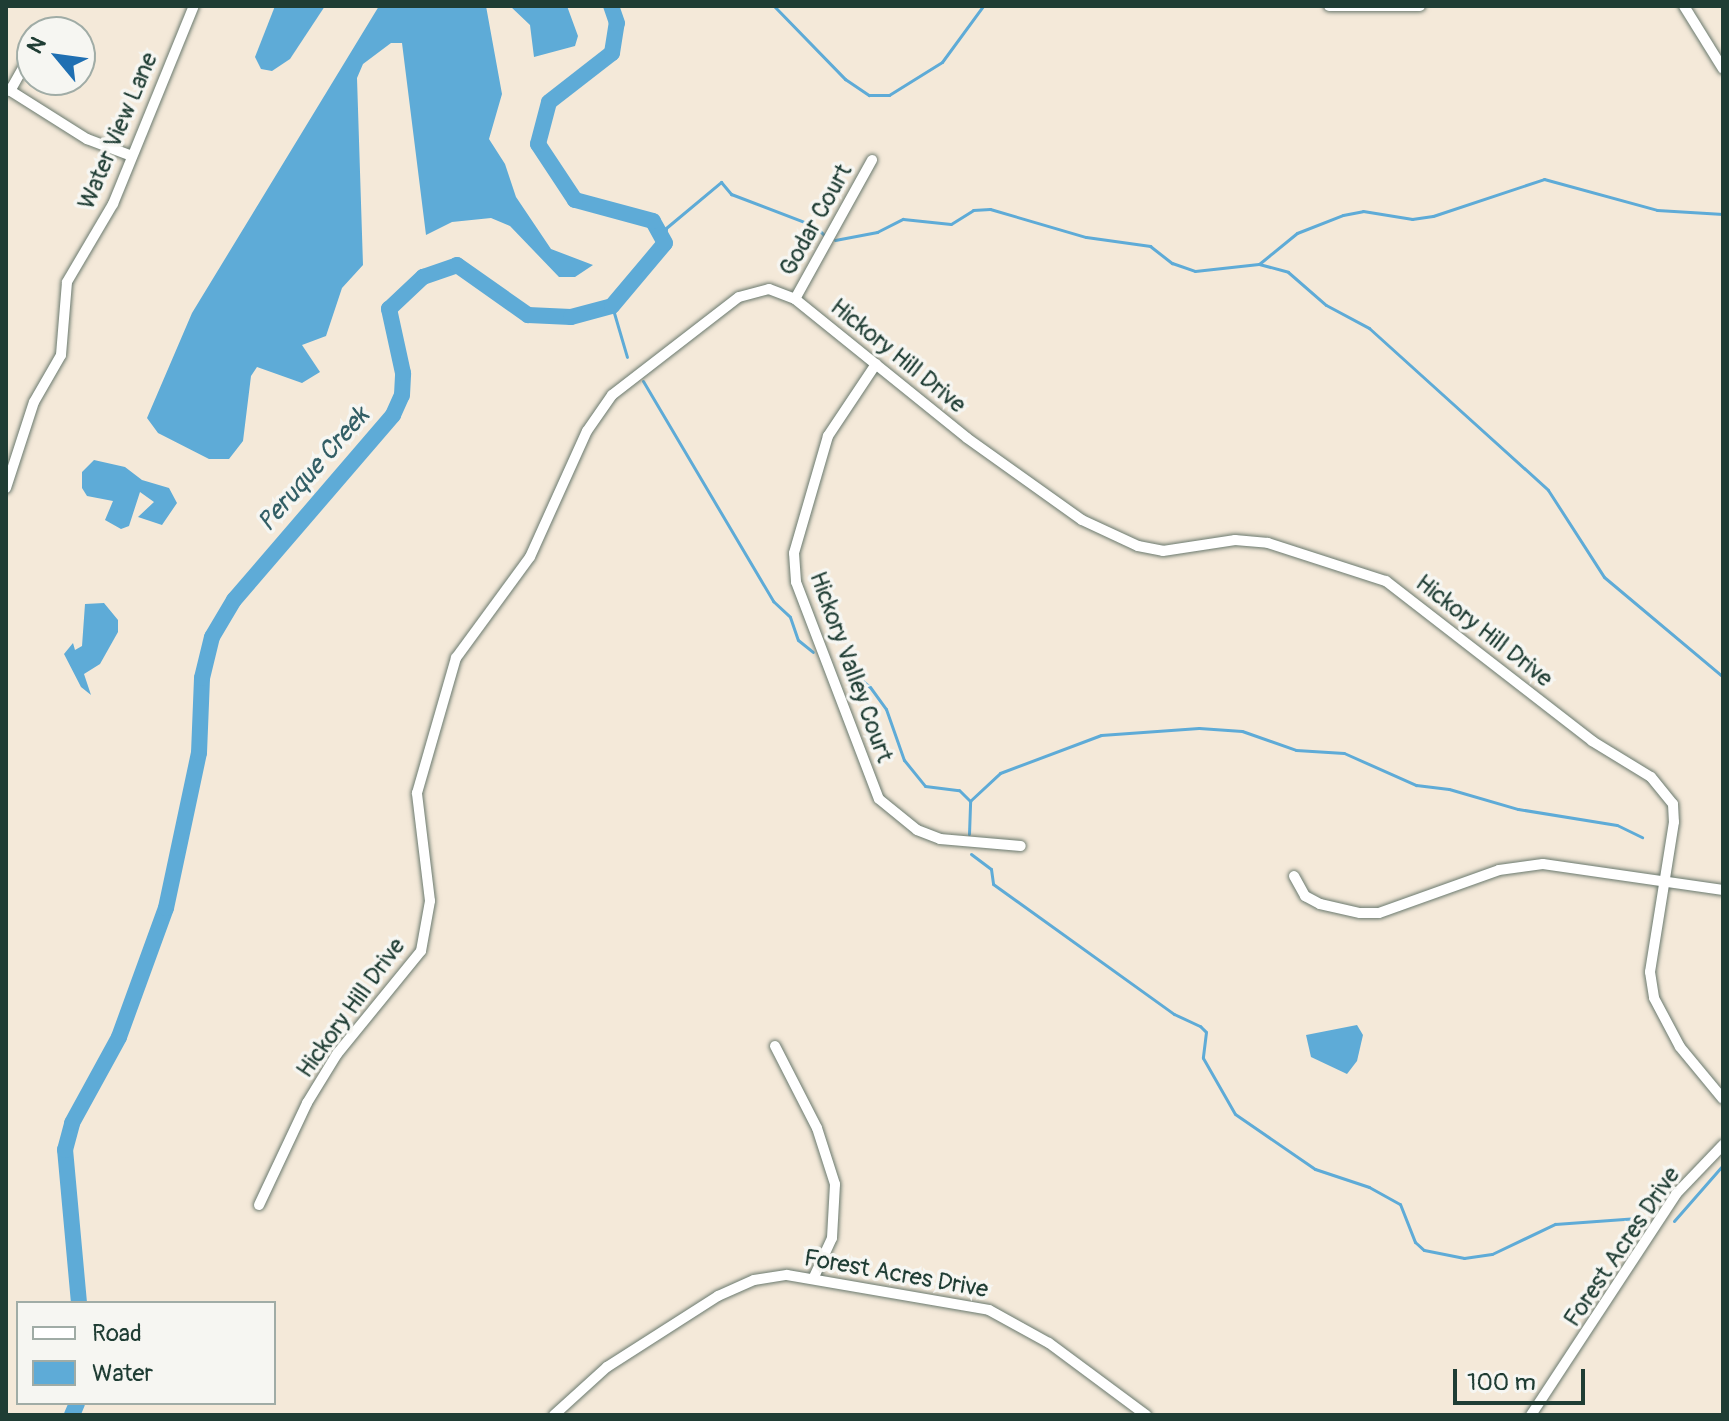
<!DOCTYPE html>
<html>
<head>
<meta charset="utf-8">
<style>
	body { margin:0 }
	#map { position:relative; width:1729px; height:1421px; overflow:hidden; background:#f4e9d9; font-family:Pangolin,sans-serif }
	div>[style] { position:absolute }
	.water>* { inset:0; background:#5eabd7 }
	.stream>* { height:3px; margin:-1.5px; padding:0 1.5px; transform-origin:1.5px; border-radius:1.5px; background:#5eabd7 }
	.river>* { height:16px; margin:-8px; padding:0 8px; transform-origin:8px; border-radius:8px; background:#5eabd7 }
	.roads { filter:drop-shadow(0 0 2px #6a796e) drop-shadow(0 0 2px #6a796e) }
	.minor>* { height:10px; margin:-5px; padding:0 5px; transform-origin:5px; border-radius:5px; background:#fff }
	span { translate:-50% -50%; white-space:nowrap; text-align:center; line-height:1.15; -webkit-text-stroke:7px #f6f6f2; paint-order:stroke }
	.street-label { font-size:24px; color:#1f3d34 }
	.water-label { font-size:26px; color:#325e65; font-style:italic }
	.frame { position:absolute; inset:0; border:8px solid #1f3d34; pointer-events:none }
	.legend { position:absolute; left:16px; top:1301px; width:260px; height:104px; box-sizing:border-box; background:#f6f6f2; border:2px solid #a0aca6; margin:0; padding:10px 14px; list-style:none; font-size:24px; color:#1f3d34 }
	.legend li { display:flex; align-items:center; gap:16px; height:40px }
	.legend b { width:40px; border:2px solid #a0aca6 }
	.north { position:absolute; left:16px; top:16px; width:80px; height:80px; box-sizing:border-box; background:#f6f6f2; border:2px solid #a0aca6; border-radius:50%; rotate:299deg; font-size:22px; font-weight:700; line-height:32px; text-align:center; color:#1f3d34 }
	.north::after { content:''; display:block; margin:auto; width:28px; height:36px; background:#1f6fb2; clip-path:polygon(50% 0,100% 100%,50% 72%,0 100%) }
	.scale { position:absolute; left:1453px; top:1369px; width:132px; height:36px; box-sizing:border-box; border:4px solid #1f3d34; border-top:0; padding-left:10px; font-size:24px; line-height:28px; white-space:nowrap; color:#1f3d34; -webkit-text-stroke:6px #f6f6f2; paint-order:stroke }
</style>
</head>
<body>
<div id="map">
	<div class="water">
		<div style="clip-path:polygon(275px 6px,325px 6px,290px 59px,272px 71px,261px 69px,255px 57px)"></div>
		<div style="clip-path:polygon(379px 6px,486px 6px,502px 94px,489px 139px,505px 164px,516px 197px,551px 249px,593px 265px,575px 277px,559px 277px,510px 226px,491px 218px,452px 222px,426px 235px,402px 43px,391px 43px,363px 64px,357px 78px,363px 265px,342px 288px,326px 336px,302px 345px,320px 372px,302px 383px,257px 367px,251px 376px,243px 441px,229px 459px,209px 459px,158px 433px,147px 418px,192px 313px)"></div>
		<div style="clip-path:polygon(510px 6px,567px 6px,578px 36px,575px 46px,534px 57px,530px 25px)"></div>
		<div style="clip-path:polygon(94px 460px,125px 467px,142px 480px,169px 488px,177px 503px,162px 525px,138px 517px,154px 502px,140px 492px,129px 526px,121px 529px,105px 520px,113px 501px,87px 496px,82px 488px,82px 472px)"></div>
		<div style="clip-path:polygon(104px 603px,118px 620px,118px 632px,100px 664px,84px 674px,91px 695px,81px 687px,64px 654px,73px 643px,75px 650px,82px 646px,85px 604px)"></div>
		<div style="clip-path:polygon(1357px 1025px,1363px 1035px,1357px 1061px,1347px 1074px,1311px 1057px,1306px 1035px)"></div>
	</div>
	<div class="stream">
		<div style="left:774px;top:6px;width:102px;rotate:45.8deg"></div>
		<div style="left:845px;top:79px;width:29px;rotate:34deg"></div>
		<div style="left:869px;top:95px;width:20px"></div>
		<div style="left:889px;top:95px;width:62px;rotate:-31.9deg"></div>
		<div style="left:942px;top:62px;width:69px;rotate:-53.8deg"></div>
		<div style="left:835px;top:240px;width:43px;rotate:-10.8deg"></div>
		<div style="left:877px;top:232px;width:29px;rotate:-27deg"></div>
		<div style="left:903px;top:219px;width:48px;rotate:5.9deg"></div>
		<div style="left:951px;top:224px;width:26px;rotate:-32deg"></div>
		<div style="left:973px;top:210px;width:17px;rotate:-3deg"></div>
		<div style="left:990px;top:209px;width:100px;rotate:16.3deg"></div>
		<div style="left:1086px;top:237px;width:65px;rotate:8deg"></div>
		<div style="left:1150px;top:246px;width:28px;rotate:38deg"></div>
		<div style="left:1172px;top:263px;width:24px;rotate:19deg"></div>
		<div style="left:1195px;top:271px;width:64px;rotate:-6.2deg"></div>
		<div style="left:1259px;top:264px;width:30px;rotate:15deg"></div>
		<div style="left:1288px;top:272px;width:50px;rotate:41deg"></div>
		<div style="left:1326px;top:305px;width:49px;rotate:28.1deg"></div>
		<div style="left:1369px;top:328px;width:241px;rotate:42.1deg"></div>
		<div style="left:1548px;top:490px;width:103px;rotate:57.2deg"></div>
		<div style="left:1604px;top:577px;width:155px;rotate:40deg"></div>
		<div style="left:665px;top:243px;width:15px;rotate:-86deg"></div>
		<div style="left:666px;top:228px;width:72px;rotate:-39.9deg"></div>
		<div style="left:721px;top:182px;width:16px;rotate:50deg"></div>
		<div style="left:731px;top:194px;width:90px;rotate:20.9deg"></div>
		<div style="left:815px;top:226px;width:14px;rotate:45deg"></div>
		<div style="left:1259px;top:264px;width:49px;rotate:-39.2deg"></div>
		<div style="left:1297px;top:233px;width:49px;rotate:-21.4deg"></div>
		<div style="left:1343px;top:215px;width:20px;rotate:-11deg"></div>
		<div style="left:1363px;top:211px;width:50px;rotate:9.3deg"></div>
		<div style="left:1412px;top:219px;width:21px;rotate:-8deg"></div>
		<div style="left:1433px;top:216px;width:117px;rotate:-18.4deg"></div>
		<div style="left:1544px;top:179px;width:117px;rotate:15.3deg"></div>
		<div style="left:1657px;top:210px;width:66px;rotate:3.5deg"></div>
		<div style="left:612px;top:306px;width:53px;rotate:73.6deg"></div>
		<div style="left:643px;top:381px;width:256px;rotate:59.4deg"></div>
		<div style="left:773px;top:601px;width:23px;rotate:43deg"></div>
		<div style="left:790px;top:617px;width:24px;rotate:71deg"></div>
		<div style="left:798px;top:640px;width:19px;rotate:39deg"></div>
		<div style="left:841px;top:662px;width:38px;rotate:41deg"></div>
		<div style="left:870px;top:687px;width:27px;rotate:54deg"></div>
		<div style="left:886px;top:709px;width:54px;rotate:70.6deg"></div>
		<div style="left:904px;top:760px;width:33px;rotate:51deg"></div>
		<div style="left:925px;top:786px;width:34px;rotate:7deg"></div>
		<div style="left:959px;top:790px;width:16px;rotate:45deg"></div>
		<div style="left:969px;top:834px;width:33px;rotate:-88deg"></div>
		<div style="left:970px;top:801px;width:41px;rotate:-43deg"></div>
		<div style="left:1000px;top:773px;width:108px;rotate:-20.6deg"></div>
		<div style="left:1101px;top:735px;width:98px;rotate:-4.1deg"></div>
		<div style="left:1199px;top:728px;width:43px;rotate:4deg"></div>
		<div style="left:1242px;top:731px;width:57px;rotate:19.4deg"></div>
		<div style="left:1296px;top:750px;width:48px;rotate:3.6deg"></div>
		<div style="left:1344px;top:753px;width:79px;rotate:24deg"></div>
		<div style="left:1416px;top:785px;width:33px;rotate:7deg"></div>
		<div style="left:1449px;top:789px;width:72px;rotate:16.2deg"></div>
		<div style="left:1518px;top:809px;width:100px;rotate:9.2deg"></div>
		<div style="left:1617px;top:825px;width:28px;rotate:26deg"></div>
		<div style="left:971px;top:854px;width:25px;rotate:37deg"></div>
		<div style="left:991px;top:869px;width:15px;rotate:82deg"></div>
		<div style="left:993px;top:884px;width:223px;rotate:35.7deg"></div>
		<div style="left:1174px;top:1014px;width:29px;rotate:25deg"></div>
		<div style="left:1200px;top:1026px;width:8px;rotate:45deg"></div>
		<div style="left:1206px;top:1032px;width:26px;rotate:97deg"></div>
		<div style="left:1203px;top:1058px;width:64px;rotate:60.3deg"></div>
		<div style="left:1235px;top:1114px;width:97px;rotate:34.5deg"></div>
		<div style="left:1315px;top:1169px;width:57px;rotate:18.4deg"></div>
		<div style="left:1369px;top:1187px;width:35px;rotate:29deg"></div>
		<div style="left:1400px;top:1204px;width:41px;rotate:68.5deg"></div>
		<div style="left:1415px;top:1242px;width:12px;rotate:42deg"></div>
		<div style="left:1424px;top:1250px;width:41px;rotate:11.3deg"></div>
		<div style="left:1464px;top:1258px;width:28px;rotate:-8deg"></div>
		<div style="left:1492px;top:1254px;width:70px;rotate:-25.5deg"></div>
		<div style="left:1555px;top:1224px;width:83px;rotate:-4.1deg"></div>
		<div style="left:1674px;top:1221px;width:74px;rotate:-48.8deg"></div>
	</div>
	<div class="river">
		<div style="left:79px;top:1303px;width:154px;rotate:-95.2deg"></div>
		<div style="left:65px;top:1150px;width:28px;rotate:-75deg"></div>
		<div style="left:72px;top:1123px;width:98px;rotate:-61.3deg"></div>
		<div style="left:119px;top:1037px;width:137px;rotate:-70deg"></div>
		<div style="left:166px;top:908px;width:158px;rotate:-78deg"></div>
		<div style="left:199px;top:753px;width:75px;rotate:-87.7deg"></div>
		<div style="left:202px;top:678px;width:42px;rotate:-76.3deg"></div>
		<div style="left:212px;top:637px;width:43px;rotate:-59.3deg"></div>
		<div style="left:234px;top:600px;width:244px;rotate:-49.3deg"></div>
		<div style="left:393px;top:415px;width:22px;rotate:-66deg"></div>
		<div style="left:402px;top:395px;width:22px;rotate:-87deg"></div>
		<div style="left:403px;top:373px;width:66px;rotate:-102.3deg"></div>
		<div style="left:389px;top:309px;width:47px;rotate:-43.3deg"></div>
		<div style="left:423px;top:277px;width:36px;rotate:-19deg"></div>
		<div style="left:457px;top:265px;width:87px;rotate:35.2deg"></div>
		<div style="left:528px;top:315px;width:43px;rotate:2.7deg"></div>
		<div style="left:571px;top:317px;width:42px;rotate:-15deg"></div>
		<div style="left:612px;top:306px;width:82px;rotate:-49.9deg"></div>
		<div style="left:665px;top:243px;width:25px;rotate:-119deg"></div>
		<div style="left:653px;top:221px;width:81px;rotate:-164.9deg"></div>
		<div style="left:575px;top:200px;width:67px;rotate:-123.5deg"></div>
		<div style="left:538px;top:144px;width:43px;rotate:-75.3deg"></div>
		<div style="left:549px;top:102px;width:80px;rotate:-37.9deg"></div>
		<div style="left:612px;top:53px;width:30px;rotate:-81deg"></div>
		<div style="left:617px;top:23px;width:18px;rotate:-109deg"></div>
		<div style="left:72px;top:1415px;width:13px;rotate:-67deg"></div>
	</div>
	<div class="roads">
		<div class="minor">
			<div style="left:1329px;top:6px;width:91px"></div>
			<div style="left:1684px;top:6px;width:74px;rotate:58.2deg"></div>
			<div style="left:6px;top:88px;width:96px;rotate:32.2deg"></div>
			<div style="left:87px;top:139px;width:48px;rotate:20.7deg"></div>
			<div style="left:10px;top:91px;width:45px;rotate:-60.6deg"></div>
			<div style="left:795px;top:299px;width:159px;rotate:-61deg"></div>
			<div style="left:876px;top:364px;width:87px;rotate:123.7deg"></div>
			<div style="left:828px;top:436px;width:122px;rotate:106.2deg"></div>
			<div style="left:794px;top:553px;width:29px;rotate:86deg"></div>
			<div style="left:796px;top:582px;width:232px;rotate:69.1deg"></div>
			<div style="left:879px;top:799px;width:49px;rotate:39.2deg"></div>
			<div style="left:917px;top:830px;width:25px;rotate:21deg"></div>
			<div style="left:940px;top:839px;width:81px;rotate:4.9deg"></div>
			<div style="left:6px;top:488px;width:90px;rotate:-72deg"></div>
			<div style="left:34px;top:402px;width:54px;rotate:-60.1deg"></div>
			<div style="left:61px;top:355px;width:73px;rotate:-85.3deg"></div>
			<div style="left:67px;top:282px;width:91px;rotate:-59.5deg"></div>
			<div style="left:113px;top:204px;width:214px;rotate:-67.8deg"></div>
			<div style="left:1294px;top:876px;width:23px;rotate:61deg"></div>
			<div style="left:1305px;top:896px;width:17px;rotate:28deg"></div>
			<div style="left:1320px;top:904px;width:41px;rotate:12.7deg"></div>
			<div style="left:1360px;top:913px;width:19px"></div>
			<div style="left:1379px;top:913px;width:127px;rotate:-19.7deg"></div>
			<div style="left:1499px;top:870px;width:44px;rotate:-7.8deg"></div>
			<div style="left:1543px;top:864px;width:182px;rotate:8.2deg"></div>
			<div style="left:775px;top:1046px;width:92px;rotate:62.9deg"></div>
			<div style="left:817px;top:1128px;width:59px;rotate:72.2deg"></div>
			<div style="left:835px;top:1184px;width:54px;rotate:93.2deg"></div>
			<div style="left:832px;top:1238px;width:43px;rotate:114.8deg"></div>
			<div style="left:259px;top:1205px;width:113px;rotate:-64.8deg"></div>
			<div style="left:307px;top:1103px;width:57px;rotate:-58.5deg"></div>
			<div style="left:337px;top:1054px;width:133px;rotate:-50.8deg"></div>
			<div style="left:421px;top:951px;width:51px;rotate:-79.8deg"></div>
			<div style="left:430px;top:901px;width:109px;rotate:-96.9deg"></div>
			<div style="left:417px;top:793px;width:141px;rotate:-73.9deg"></div>
			<div style="left:456px;top:658px;width:125px;rotate:-53.8deg"></div>
			<div style="left:530px;top:557px;width:138px;rotate:-65.7deg"></div>
			<div style="left:587px;top:431px;width:44px;rotate:-55.2deg"></div>
			<div style="left:612px;top:395px;width:160px;rotate:-37.7deg"></div>
			<div style="left:739px;top:297px;width:31px;rotate:-15deg"></div>
			<div style="left:769px;top:289px;width:28px;rotate:21deg"></div>
			<div style="left:795px;top:299px;width:221px;rotate:38.9deg"></div>
			<div style="left:967px;top:438px;width:141px;rotate:35.5deg"></div>
			<div style="left:1082px;top:520px;width:62px;rotate:24.9deg"></div>
			<div style="left:1138px;top:546px;width:25px;rotate:11deg"></div>
			<div style="left:1163px;top:551px;width:73px;rotate:-8.7deg"></div>
			<div style="left:1235px;top:540px;width:33px;rotate:5deg"></div>
			<div style="left:1268px;top:543px;width:124px;rotate:17.9deg"></div>
			<div style="left:1386px;top:581px;width:261px;rotate:37.8deg"></div>
			<div style="left:1592px;top:741px;width:69px;rotate:31.4deg"></div>
			<div style="left:1651px;top:777px;width:35px;rotate:51deg"></div>
			<div style="left:1673px;top:804px;width:18px;rotate:87deg"></div>
			<div style="left:1674px;top:822px;width:152px;rotate:99.1deg"></div>
			<div style="left:1650px;top:972px;width:26px;rotate:81deg"></div>
			<div style="left:1654px;top:998px;width:55px;rotate:62deg"></div>
			<div style="left:1680px;top:1047px;width:67px;rotate:50.4deg"></div>
			<div style="left:554px;top:1415px;width:72px;rotate:-42.2deg"></div>
			<div style="left:607px;top:1367px;width:132px;rotate:-32.6deg"></div>
			<div style="left:718px;top:1296px;width:39px;rotate:-24deg"></div>
			<div style="left:754px;top:1280px;width:33px;rotate:-9deg"></div>
			<div style="left:787px;top:1275px;width:205px;rotate:9.8deg"></div>
			<div style="left:989px;top:1310px;width:68px;rotate:28.8deg"></div>
			<div style="left:1049px;top:1343px;width:121px;rotate:36.6deg"></div>
			<div style="left:1531px;top:1415px;width:264px;rotate:-56.7deg"></div>
			<div style="left:1676px;top:1194px;width:68px;rotate:-46.2deg"></div>
		</div>
	</div>
	<div class="street-label">
		<span style="left:118px;top:131px;rotate:-67deg">Water View Lane</span>
		<span style="left:816px;top:220px;rotate:-61deg">Godar Court</span>
		<span style="left:898px;top:356px;rotate:39deg">Hickory Hill Drive</span>
		<span style="left:1484px;top:631px;rotate:38deg">Hickory Hill Drive</span>
		<span style="left:851px;top:667px;rotate:70deg">Hickory Valley Court</span>
		<span style="left:351px;top:1008px;rotate:-54deg">Hickory Hill Drive</span>
		<span style="left:1622px;top:1247px;rotate:-56deg">Forest Acres Drive</span>
		<span style="left:896px;top:1274px;rotate:10deg">Forest Acres Drive</span>
	</div>
	<div class="water-label">
		<span style="left:314px;top:470px;rotate:-49deg">Peruque Creek</span>
	</div>
	<div class="frame"></div>
	<ul class="legend">
	<li><b style="height:10px;background:#fff"></b>Road</li>
	<li><b style="height:22px;background:#5eabd7"></b>Water</li>
	</ul>
	<div class="north">N</div>
	<div class="scale">100 m</div>
</div>
</body>
</html>
